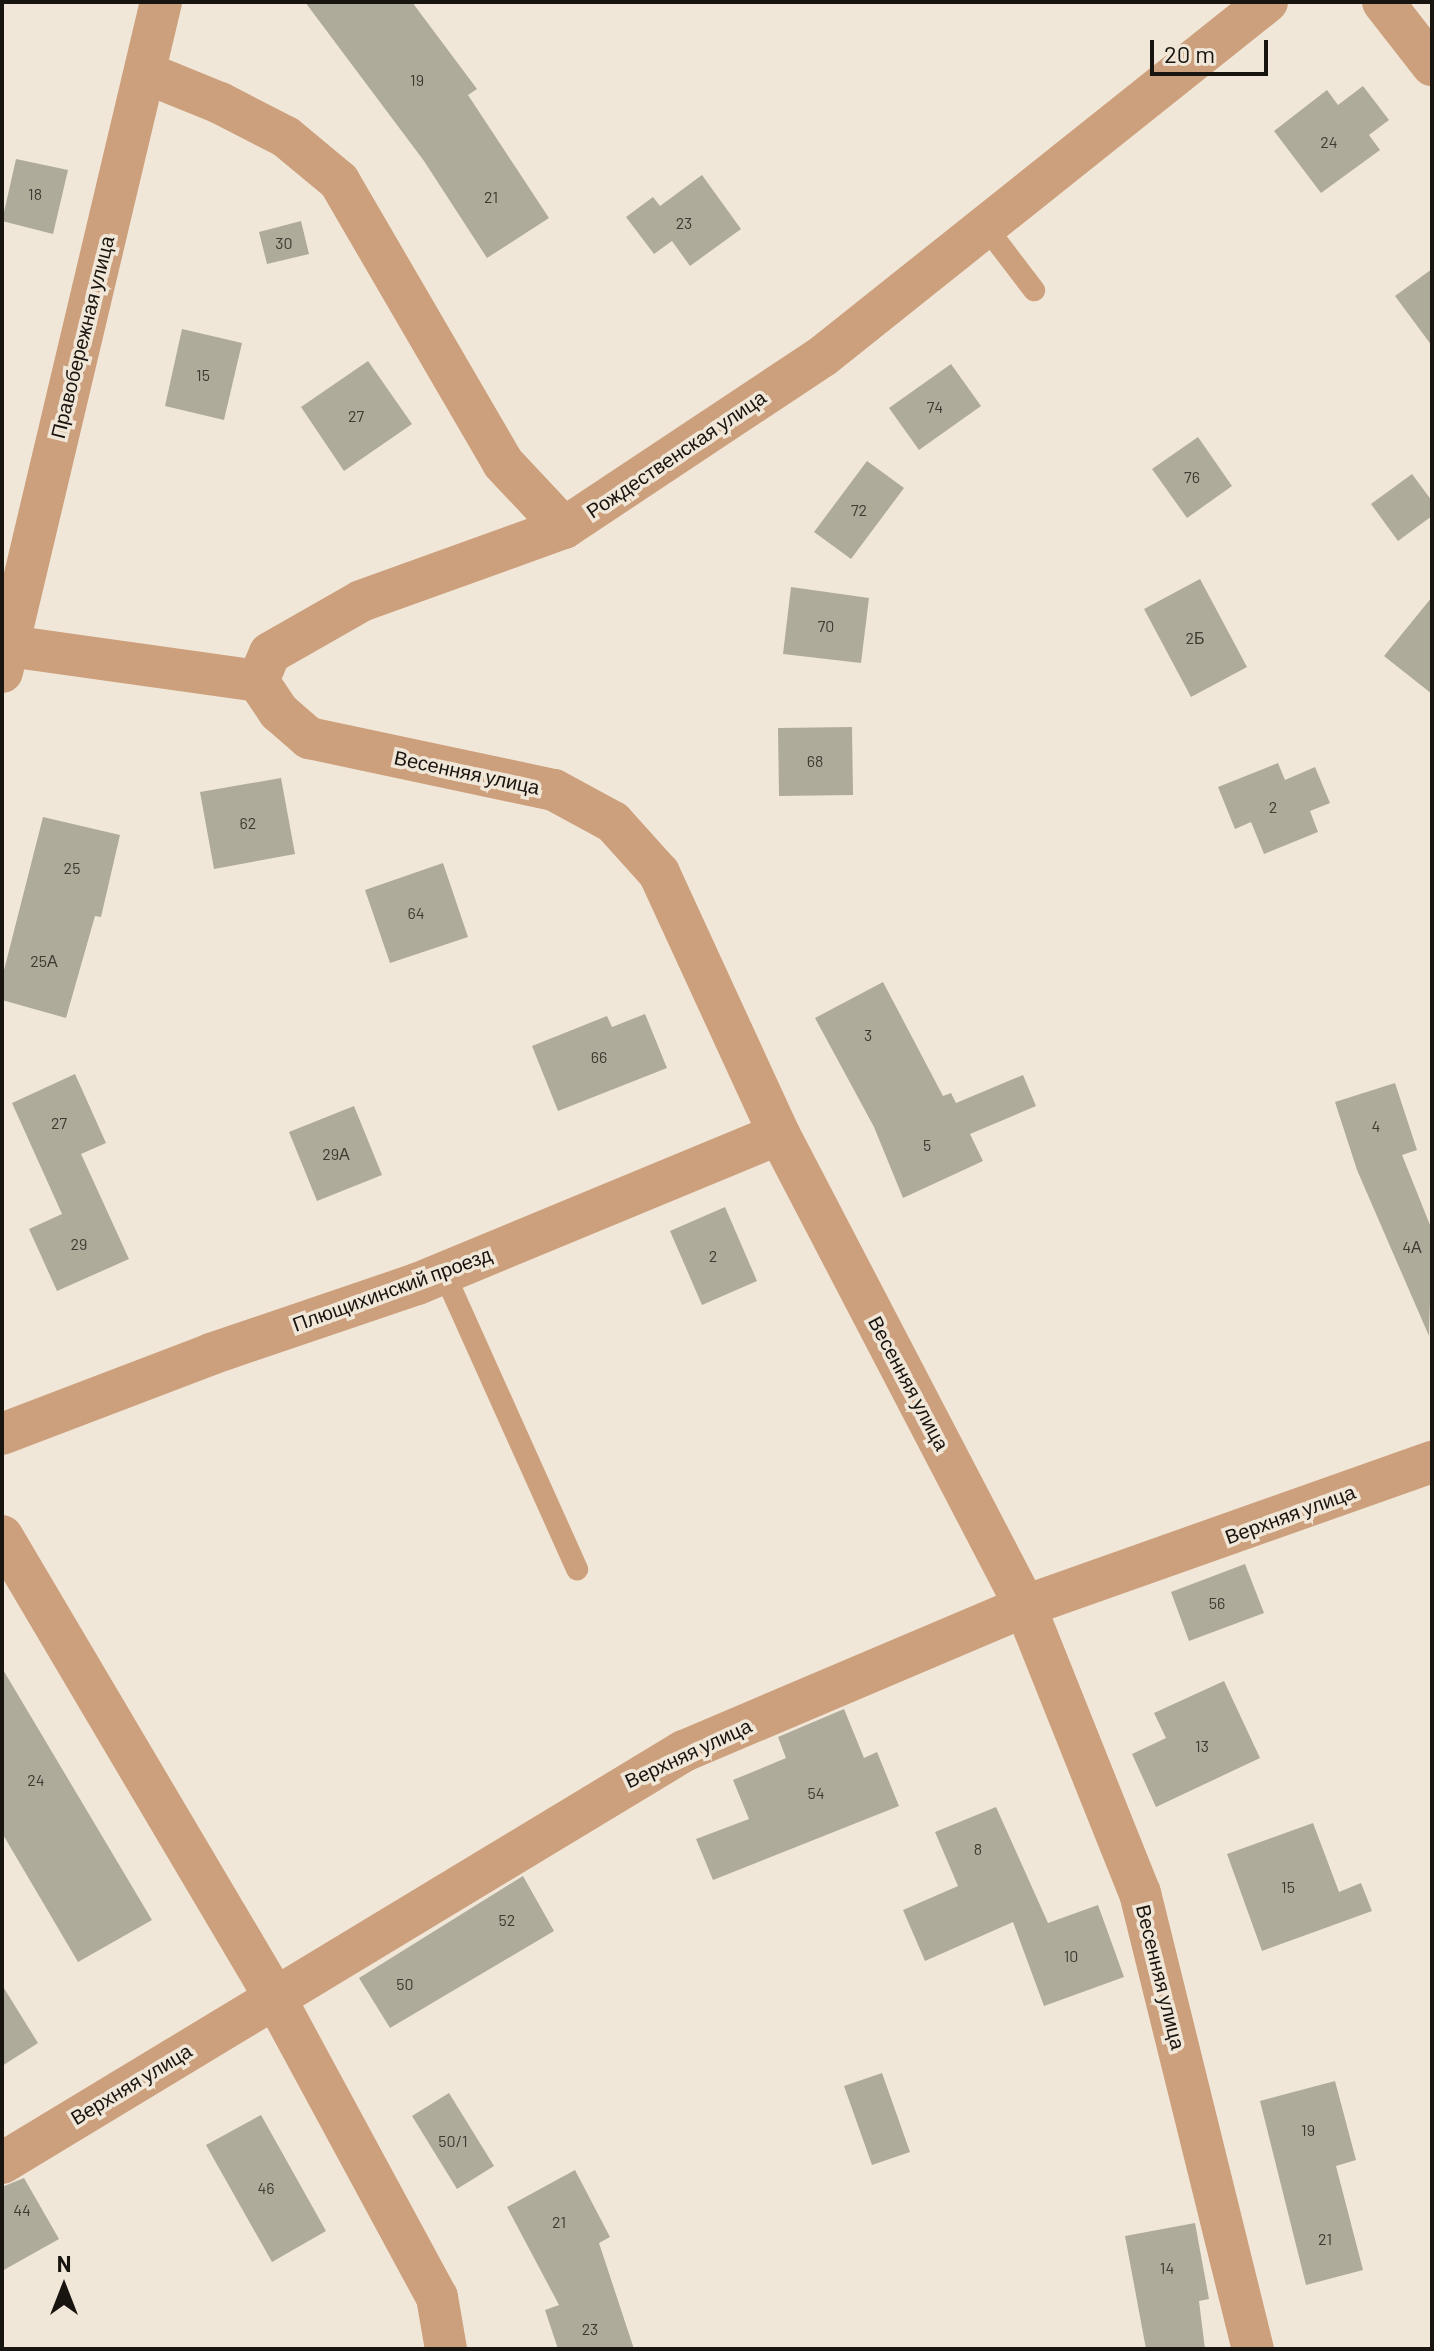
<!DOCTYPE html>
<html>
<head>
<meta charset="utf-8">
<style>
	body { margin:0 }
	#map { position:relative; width:1434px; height:2351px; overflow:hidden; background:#f1e7d8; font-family:Barlow,sans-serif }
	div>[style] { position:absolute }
	.building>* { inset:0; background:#aeab9b }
	.service>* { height:22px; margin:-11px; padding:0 11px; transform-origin:11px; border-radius:11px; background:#cda07d }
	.minor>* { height:42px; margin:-21px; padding:0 21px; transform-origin:21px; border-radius:21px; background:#cda07d }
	span { translate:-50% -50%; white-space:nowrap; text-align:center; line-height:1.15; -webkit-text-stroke:7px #f1e7d8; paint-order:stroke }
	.number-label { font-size:16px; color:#3e3a32 }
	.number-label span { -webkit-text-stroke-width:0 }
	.street-label { font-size:20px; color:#18140f }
	.frame { position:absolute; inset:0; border:4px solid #18140f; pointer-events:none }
	.north { position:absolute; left:24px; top:2247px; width:80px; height:80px; -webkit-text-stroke:6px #f1e7d8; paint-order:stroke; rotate:0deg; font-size:22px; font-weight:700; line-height:32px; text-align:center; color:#18140f }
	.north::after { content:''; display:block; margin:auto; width:28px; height:36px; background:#18140f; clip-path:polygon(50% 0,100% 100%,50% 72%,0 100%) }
	.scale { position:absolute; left:1150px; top:40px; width:118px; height:36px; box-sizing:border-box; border:4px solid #18140f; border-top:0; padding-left:10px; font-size:24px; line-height:28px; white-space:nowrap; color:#18140f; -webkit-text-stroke:6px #f1e7d8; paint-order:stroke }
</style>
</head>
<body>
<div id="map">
	<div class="building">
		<div style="clip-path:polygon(305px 2px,412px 2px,477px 89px,468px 95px,549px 218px,487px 258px,424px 161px)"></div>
		<div style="clip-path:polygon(1363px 86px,1389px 120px,1369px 135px,1380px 150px,1321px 193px,1274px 131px,1327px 90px,1338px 105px)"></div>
		<div style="clip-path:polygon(16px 159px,68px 170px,53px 234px,2px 221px)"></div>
		<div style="clip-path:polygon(702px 175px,741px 229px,690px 266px,672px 241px,654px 254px,626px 217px,653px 197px,660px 206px)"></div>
		<div style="clip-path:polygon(301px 221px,309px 254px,267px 264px,259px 232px)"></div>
		<div style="clip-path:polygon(1432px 269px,1432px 346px,1395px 296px)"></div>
		<div style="clip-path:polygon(182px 329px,242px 343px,224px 420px,165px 406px)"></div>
		<div style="clip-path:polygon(368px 361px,412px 424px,344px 471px,301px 407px)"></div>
		<div style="clip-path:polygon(951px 364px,981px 406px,919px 450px,889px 408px)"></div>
		<div style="clip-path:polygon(1198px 437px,1232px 486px,1187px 518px,1152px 469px)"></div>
		<div style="clip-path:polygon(867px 461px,904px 488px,851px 559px,814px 532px)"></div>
		<div style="clip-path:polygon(1412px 474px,1432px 501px,1432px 516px,1398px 541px,1371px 504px)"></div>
		<div style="clip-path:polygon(1200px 579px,1247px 667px,1191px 697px,1144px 609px)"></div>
		<div style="clip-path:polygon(791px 587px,869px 598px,861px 663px,783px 654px)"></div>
		<div style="clip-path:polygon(1432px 597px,1432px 694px,1384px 656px)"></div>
		<div style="clip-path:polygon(852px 727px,853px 795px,779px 796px,778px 728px)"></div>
		<div style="clip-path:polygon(1278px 763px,1285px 780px,1315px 767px,1330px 803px,1310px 811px,1318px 832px,1264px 854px,1251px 822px,1235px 829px,1218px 787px)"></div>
		<div style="clip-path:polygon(281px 778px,295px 854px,214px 869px,200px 792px)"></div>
		<div style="clip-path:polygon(43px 817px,120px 835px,101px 917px,95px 916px,66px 1018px,2px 1000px,2px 978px)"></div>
		<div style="clip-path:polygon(443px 863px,468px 937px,390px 963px,365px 890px)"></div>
		<div style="clip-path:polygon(883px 982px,943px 1096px,951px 1093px,956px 1103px,1023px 1075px,1036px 1106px,970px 1134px,983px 1161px,903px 1198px,874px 1127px,815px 1018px)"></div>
		<div style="clip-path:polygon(645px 1014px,667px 1068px,558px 1111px,532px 1046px,607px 1016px,612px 1027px)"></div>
		<div style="clip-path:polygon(75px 1074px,106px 1143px,81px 1154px,129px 1259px,57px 1291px,29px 1229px,62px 1214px,12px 1103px)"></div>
		<div style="clip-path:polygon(1395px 1083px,1417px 1150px,1402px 1155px,1432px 1230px,1429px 1336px,1357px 1170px,1335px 1102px)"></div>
		<div style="clip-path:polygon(354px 1106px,382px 1175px,317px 1201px,289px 1132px)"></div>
		<div style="clip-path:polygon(725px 1207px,757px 1281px,702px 1305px,670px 1231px)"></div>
		<div style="clip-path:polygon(1245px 1564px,1264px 1613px,1189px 1641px,1171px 1592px)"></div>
		<div style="clip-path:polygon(2px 1668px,152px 1920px,78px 1962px,2px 1833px)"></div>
		<div style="clip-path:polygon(1224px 1681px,1260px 1758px,1156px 1807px,1132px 1754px,1166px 1738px,1154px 1713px)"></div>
		<div style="clip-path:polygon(844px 1709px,864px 1758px,877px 1752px,899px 1806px,713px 1880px,696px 1839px,749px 1819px,733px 1780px,786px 1758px,778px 1737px)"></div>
		<div style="clip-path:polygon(996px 1807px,1048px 1923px,1098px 1905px,1124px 1977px,1044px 2006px,1013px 1922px,925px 1961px,903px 1910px,958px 1886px,935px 1832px)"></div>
		<div style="clip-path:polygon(1313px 1823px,1339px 1892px,1361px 1883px,1372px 1911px,1262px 1951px,1227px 1854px)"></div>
		<div style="clip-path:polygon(523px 1876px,554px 1931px,390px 2028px,359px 1978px)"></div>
		<div style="clip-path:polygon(2px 1985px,38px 2043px,2px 2066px)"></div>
		<div style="clip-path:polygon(882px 2073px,910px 2152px,872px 2165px,844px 2086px)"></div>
		<div style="clip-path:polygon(1335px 2081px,1356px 2160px,1336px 2166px,1363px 2270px,1306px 2285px,1260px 2101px)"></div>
		<div style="clip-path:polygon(449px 2093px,494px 2166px,457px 2189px,412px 2116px)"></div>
		<div style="clip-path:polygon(261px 2115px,326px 2231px,272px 2262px,206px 2145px)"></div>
		<div style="clip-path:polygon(575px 2170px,610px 2237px,599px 2243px,634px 2349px,558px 2349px,545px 2310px,559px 2305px,507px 2207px)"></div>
		<div style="clip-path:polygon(24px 2178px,59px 2239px,2px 2271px,2px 2187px)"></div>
		<div style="clip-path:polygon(1195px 2223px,1209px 2299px,1199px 2301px,1205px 2349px,1146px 2349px,1125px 2236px)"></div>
	</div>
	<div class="service">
		<div style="left:985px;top:226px;width:81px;rotate:52.6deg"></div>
		<div style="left:444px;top:1273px;width:325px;rotate:65.8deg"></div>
	</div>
	<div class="minor">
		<div style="left:1383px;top:2px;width:80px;rotate:52.1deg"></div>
		<div style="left:146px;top:73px;width:80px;rotate:22.1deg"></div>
		<div style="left:220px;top:103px;width:74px;rotate:27.3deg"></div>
		<div style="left:286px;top:137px;width:69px;rotate:39.7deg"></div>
		<div style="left:339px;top:181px;width:326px;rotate:59.8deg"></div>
		<div style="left:503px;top:463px;width:89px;rotate:46.8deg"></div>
		<div style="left:2px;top:645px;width:259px;rotate:8deg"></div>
		<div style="left:258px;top:681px;width:30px;rotate:-67deg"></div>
		<div style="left:270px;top:653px;width:105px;rotate:-29.7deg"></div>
		<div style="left:361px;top:601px;width:216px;rotate:-19.8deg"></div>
		<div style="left:564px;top:528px;width:311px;rotate:-33.6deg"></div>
		<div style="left:823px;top:356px;width:568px;rotate:-38.57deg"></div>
		<div style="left:2px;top:672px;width:689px;rotate:-76.65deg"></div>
		<div style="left:258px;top:681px;width:37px;rotate:56deg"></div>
		<div style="left:279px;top:712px;width:40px;rotate:41deg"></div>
		<div style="left:309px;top:738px;width:250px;rotate:12deg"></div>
		<div style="left:554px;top:790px;width:67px;rotate:28.5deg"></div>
		<div style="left:613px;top:822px;width:69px;rotate:48deg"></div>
		<div style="left:659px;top:873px;width:287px;rotate:65.3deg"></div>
		<div style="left:779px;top:1134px;width:532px;rotate:62.47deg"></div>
		<div style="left:1025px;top:1606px;width:309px;rotate:68.2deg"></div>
		<div style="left:1140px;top:1893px;width:470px;rotate:76.1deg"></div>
		<div style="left:2px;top:1434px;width:224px;rotate:-20.9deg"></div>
		<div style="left:211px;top:1354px;width:218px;rotate:-18.8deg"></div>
		<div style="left:417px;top:1284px;width:392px;rotate:-22.5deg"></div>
		<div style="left:2px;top:1536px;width:534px;rotate:59.4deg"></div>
		<div style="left:274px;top:1996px;width:342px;rotate:61.6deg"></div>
		<div style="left:437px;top:2297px;width:53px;rotate:80.2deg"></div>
		<div style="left:2px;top:2163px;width:797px;rotate:-31.14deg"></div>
		<div style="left:684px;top:1751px;width:371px;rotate:-23deg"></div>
		<div style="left:1025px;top:1606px;width:432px;rotate:-19.5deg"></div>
	</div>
	<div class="number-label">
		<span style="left:417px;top:80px">19</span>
		<span style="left:1329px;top:142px">24</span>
		<span style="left:35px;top:194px">18</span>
		<span style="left:491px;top:197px">21</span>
		<span style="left:684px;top:223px">23</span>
		<span style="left:284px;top:243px">30</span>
		<span style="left:203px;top:375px">15</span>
		<span style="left:935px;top:407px">74</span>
		<span style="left:356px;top:416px">27</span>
		<span style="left:1192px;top:477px">76</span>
		<span style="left:859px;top:510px">72</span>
		<span style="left:826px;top:626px">70</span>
		<span style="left:1195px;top:638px">2Б</span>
		<span style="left:815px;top:761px">68</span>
		<span style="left:1273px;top:807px">2</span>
		<span style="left:248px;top:823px">62</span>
		<span style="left:72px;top:868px">25</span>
		<span style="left:416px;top:913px">64</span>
		<span style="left:44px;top:961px">25А</span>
		<span style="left:868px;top:1035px">3</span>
		<span style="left:599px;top:1057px">66</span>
		<span style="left:59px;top:1123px">27</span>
		<span style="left:1376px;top:1126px">4</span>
		<span style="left:927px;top:1145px">5</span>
		<span style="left:336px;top:1154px">29А</span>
		<span style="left:79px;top:1244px">29</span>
		<span style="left:1412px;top:1247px">4А</span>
		<span style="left:713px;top:1256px">2</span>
		<span style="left:1217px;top:1603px">56</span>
		<span style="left:1202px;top:1746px">13</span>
		<span style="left:36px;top:1780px">24</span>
		<span style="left:816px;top:1793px">54</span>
		<span style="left:978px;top:1849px">8</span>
		<span style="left:1288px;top:1887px">15</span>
		<span style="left:507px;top:1920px">52</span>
		<span style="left:1071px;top:1956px">10</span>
		<span style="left:405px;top:1984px">50</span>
		<span style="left:1308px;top:2130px">19</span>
		<span style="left:453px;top:2141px">50/1</span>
		<span style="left:266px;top:2188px">46</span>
		<span style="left:22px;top:2210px">44</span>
		<span style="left:559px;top:2222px">21</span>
		<span style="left:1325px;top:2239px">21</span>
		<span style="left:1167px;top:2268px">14</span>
		<span style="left:590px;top:2329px">23</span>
	</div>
	<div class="street-label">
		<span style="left:82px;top:337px;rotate:-76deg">Правобережная улица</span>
		<span style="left:676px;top:454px;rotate:-34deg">Рождественская улица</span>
		<span style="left:467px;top:772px;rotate:12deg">Весенняя улица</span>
		<span style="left:392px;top:1289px;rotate:-20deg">Плющихинский проезд</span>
		<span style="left:909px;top:1383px;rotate:62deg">Весенняя улица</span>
		<span style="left:1290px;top:1514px;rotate:-20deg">Верхняя улица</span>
		<span style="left:688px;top:1753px;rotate:-25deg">Верхняя улица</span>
		<span style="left:1161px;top:1977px;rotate:76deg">Весенняя улица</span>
		<span style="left:131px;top:2084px;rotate:-31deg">Верхняя улица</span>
	</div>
	<div class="frame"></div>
	<div class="north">N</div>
	<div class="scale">20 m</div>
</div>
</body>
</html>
